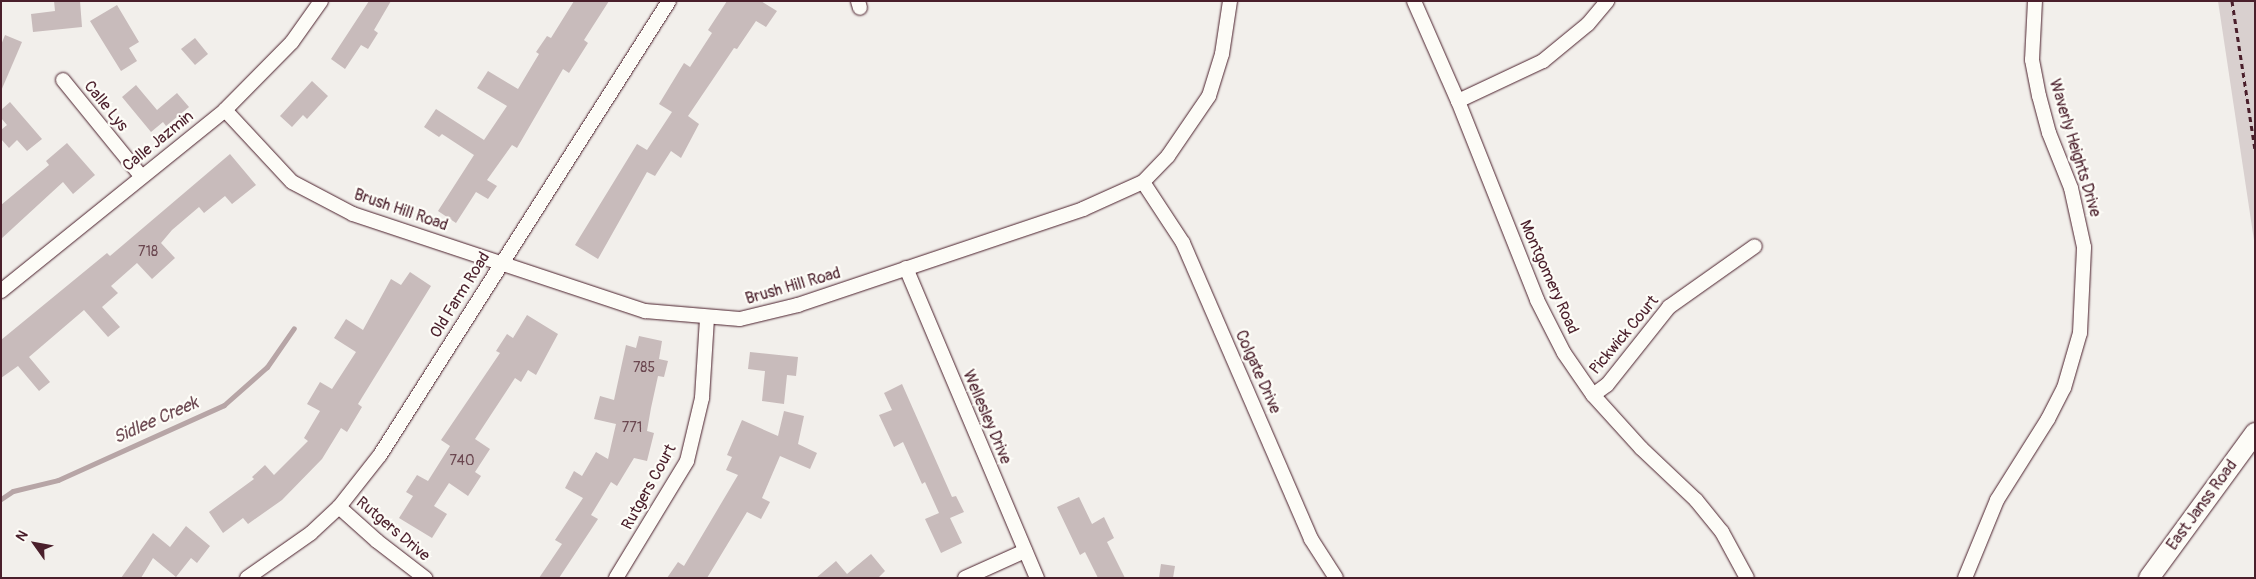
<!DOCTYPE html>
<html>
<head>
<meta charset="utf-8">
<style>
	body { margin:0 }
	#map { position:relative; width:2256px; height:579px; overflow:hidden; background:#f2efeb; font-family:Pangolin,sans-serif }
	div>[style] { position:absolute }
	.green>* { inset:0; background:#d9d0cf }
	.stream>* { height:5px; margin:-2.5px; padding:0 2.5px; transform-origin:2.5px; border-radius:2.5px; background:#b7a5a6 }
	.building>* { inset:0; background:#c8bbbb }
	.path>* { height:3px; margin-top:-1.5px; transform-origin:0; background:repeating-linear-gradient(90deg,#4a1f2b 0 5px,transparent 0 9px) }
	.roads { filter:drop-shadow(0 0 1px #4a1f2b) drop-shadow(0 0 1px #4a1f2b) }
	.street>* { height:14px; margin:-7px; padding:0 7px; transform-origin:7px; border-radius:7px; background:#fdfcf7 }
	.secondary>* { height:20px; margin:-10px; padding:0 10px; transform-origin:10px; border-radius:10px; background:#fdfcf7 }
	span { translate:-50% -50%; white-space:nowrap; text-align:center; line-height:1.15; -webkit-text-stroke:4.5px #fdfcf7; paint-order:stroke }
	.number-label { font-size:14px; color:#6a464f }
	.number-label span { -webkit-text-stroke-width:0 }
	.street-label { font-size:16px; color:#4a1f2b }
	.water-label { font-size:18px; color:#704e56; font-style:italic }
	.frame { position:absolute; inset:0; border:2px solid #4a1f2b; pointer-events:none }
	.north { position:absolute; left:10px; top:519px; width:50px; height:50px; -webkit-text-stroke:4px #fdfcf7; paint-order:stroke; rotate:302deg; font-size:14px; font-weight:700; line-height:20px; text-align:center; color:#4a1f2b }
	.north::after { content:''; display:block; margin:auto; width:18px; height:22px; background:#4a1f2b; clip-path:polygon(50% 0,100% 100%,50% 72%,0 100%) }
</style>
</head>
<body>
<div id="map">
	<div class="green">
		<div style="clip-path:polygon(2218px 1px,2255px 1px,2255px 247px)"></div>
	</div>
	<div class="stream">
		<div style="left:1px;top:499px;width:14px;rotate:-34deg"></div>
		<div style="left:13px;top:491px;width:46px;rotate:-13.7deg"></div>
		<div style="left:58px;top:480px;width:182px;rotate:-24.3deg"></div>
		<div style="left:224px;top:405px;width:57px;rotate:-41.5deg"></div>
		<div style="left:267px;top:367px;width:47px;rotate:-55.3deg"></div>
	</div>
	<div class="building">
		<div style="clip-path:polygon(54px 1px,80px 1px,82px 27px,33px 32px,31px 14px,55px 11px)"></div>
		<div style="clip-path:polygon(369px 1px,391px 1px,374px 30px,378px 33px,368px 49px,361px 45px,345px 69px,331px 59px)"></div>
		<div style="clip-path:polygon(574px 1px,609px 1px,584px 40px,588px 43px,569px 73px,563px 69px,517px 148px,512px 145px,487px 180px,497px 186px,488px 199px,476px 192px,456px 223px,438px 211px,474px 155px,442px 134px,439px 137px,424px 127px,436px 109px,484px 140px,507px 106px,477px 88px,488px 71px,518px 89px,539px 54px,536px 52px,547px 36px,551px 38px)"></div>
		<div style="clip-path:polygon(727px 1px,761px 1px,777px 11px,766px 27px,756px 21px,737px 49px,734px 48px,688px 116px,699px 124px,681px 158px,671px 151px,655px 176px,647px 172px,598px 259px,575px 245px,637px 144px,647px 150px,672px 112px,659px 104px,684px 63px,690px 67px,712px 33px,708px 30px)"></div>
		<div style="clip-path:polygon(117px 5px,139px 42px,129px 48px,137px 61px,121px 71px,90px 21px)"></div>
		<div style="clip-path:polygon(5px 35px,22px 42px,1px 91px,1px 45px)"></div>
		<div style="clip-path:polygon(195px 38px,208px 54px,195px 65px,181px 49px)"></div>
		<div style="clip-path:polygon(312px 81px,328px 96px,307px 119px,303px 115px,292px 127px,280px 116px)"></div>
		<div style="clip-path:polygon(136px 85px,157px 110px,177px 93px,189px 107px,166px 126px,163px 122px,151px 132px,122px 97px)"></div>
		<div style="clip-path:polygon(10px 102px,42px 139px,27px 151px,17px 140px,9px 148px,1px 139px,1px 130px,7px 125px,1px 118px,1px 110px)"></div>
		<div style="clip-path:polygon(67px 143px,95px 175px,73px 194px,63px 182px,1px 239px,1px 205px,49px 165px,46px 161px)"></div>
		<div style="clip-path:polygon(230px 154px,256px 185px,232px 204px,225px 196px,204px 213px,199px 207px,172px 230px,161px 243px,175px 258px,152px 279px,137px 263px,111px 286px,118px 293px,102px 307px,120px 327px,108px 337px,84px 310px,29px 357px,50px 382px,39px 391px,18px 366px,1px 378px,1px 340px,107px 253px,110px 256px)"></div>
		<div style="clip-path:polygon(410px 272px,431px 286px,358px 404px,362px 407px,347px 432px,341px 428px,322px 459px,282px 500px,248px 524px,243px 518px,223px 533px,209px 512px,254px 479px,252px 477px,265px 465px,274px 475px,308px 441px,304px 438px,320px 411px,307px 404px,320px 382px,332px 389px,356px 352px,334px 338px,346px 319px,363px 330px,391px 279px,401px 285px)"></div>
		<div style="clip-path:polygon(527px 315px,558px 334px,536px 375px,528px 370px,521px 382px,515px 378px,475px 439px,490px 449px,475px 472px,481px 476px,468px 496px,449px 483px,434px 506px,447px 514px,432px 538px,399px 518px,413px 496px,406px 492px,417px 475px,428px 481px,450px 446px,441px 440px,500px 353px,496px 351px,507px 334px,513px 338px)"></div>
		<div style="clip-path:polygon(639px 336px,662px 341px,659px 359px,668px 361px,664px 377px,658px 376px,651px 408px,647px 431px,654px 433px,647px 461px,634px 458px,617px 486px,611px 482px,591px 515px,598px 519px,559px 578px,539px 578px,562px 544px,555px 540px,583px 498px,565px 488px,574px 471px,582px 476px,596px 452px,608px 459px,616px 424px,594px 419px,600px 396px,614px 400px,626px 345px,636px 348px)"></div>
		<div style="clip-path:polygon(750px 352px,798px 357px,796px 376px,787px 375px,784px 404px,762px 401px,765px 371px,748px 369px)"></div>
		<div style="clip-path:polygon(902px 384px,952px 497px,956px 496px,964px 512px,950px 518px,962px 543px,941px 553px,925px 519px,939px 513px,925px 482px,922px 484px,903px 442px,894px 447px,879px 415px,892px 410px,884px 393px)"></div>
		<div style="clip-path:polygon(784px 411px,804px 416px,798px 444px,817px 453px,810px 469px,780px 456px,762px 498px,770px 502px,761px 519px,747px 512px,707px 578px,667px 578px,678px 562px,684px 566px,738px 475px,726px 470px,732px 457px,727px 455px,742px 420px,778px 436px)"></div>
		<div style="clip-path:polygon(1079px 497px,1092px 524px,1104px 517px,1114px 538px,1107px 542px,1125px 578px,1098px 578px,1085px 552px,1080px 555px,1057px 507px)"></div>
		<div style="clip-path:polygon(186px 526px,210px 546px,197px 563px,191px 558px,176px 577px,153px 558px,141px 578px,121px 578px,153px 533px,170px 547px)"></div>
		<div style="clip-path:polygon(871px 554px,885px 571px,878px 578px,816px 578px,836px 561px,847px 574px)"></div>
		<div style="clip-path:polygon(1161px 564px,1175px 566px,1173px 578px,1159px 578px)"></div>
	</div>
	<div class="path">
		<div style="left:2232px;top:1px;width:151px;rotate:81.2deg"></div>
	</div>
	<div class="roads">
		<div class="street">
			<div style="left:858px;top:1px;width:7px;rotate:74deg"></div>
			<div style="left:1414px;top:1px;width:109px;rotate:66.3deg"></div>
			<div style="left:1458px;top:101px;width:214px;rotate:68.3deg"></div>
			<div style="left:1537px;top:300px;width:59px;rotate:63deg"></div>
			<div style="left:1564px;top:353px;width:51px;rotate:55.4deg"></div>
			<div style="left:1593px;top:395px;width:72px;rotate:47.8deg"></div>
			<div style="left:1641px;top:448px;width:76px;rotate:43.4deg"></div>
			<div style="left:1696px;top:500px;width:41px;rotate:50.9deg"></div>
			<div style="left:1722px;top:532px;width:52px;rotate:61.5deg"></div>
			<div style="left:63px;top:80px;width:124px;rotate:50.9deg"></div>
			<div style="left:1458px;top:101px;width:94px;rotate:-25.2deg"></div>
			<div style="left:1543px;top:61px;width:58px;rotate:-39.4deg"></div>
			<div style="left:1588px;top:24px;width:30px;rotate:-50deg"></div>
			<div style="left:225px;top:110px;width:98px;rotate:47.1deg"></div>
			<div style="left:292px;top:182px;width:69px;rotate:27.7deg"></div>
			<div style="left:353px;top:214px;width:308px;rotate:18.4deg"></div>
			<div style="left:645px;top:311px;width:95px;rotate:4.8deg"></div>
			<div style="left:740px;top:319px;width:60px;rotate:-13.6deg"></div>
			<div style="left:798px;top:305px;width:301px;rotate:-18.6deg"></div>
			<div style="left:1083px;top:209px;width:66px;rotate:-24.2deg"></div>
			<div style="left:1143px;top:182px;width:36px;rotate:-46deg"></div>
			<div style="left:1168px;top:156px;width:73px;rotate:-55.7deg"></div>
			<div style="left:1209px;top:96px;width:44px;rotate:-72.8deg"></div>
			<div style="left:1222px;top:54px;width:54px;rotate:-81.4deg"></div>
			<div style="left:1143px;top:182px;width:73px;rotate:56.7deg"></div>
			<div style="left:1183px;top:243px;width:322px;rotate:66.6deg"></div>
			<div style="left:1311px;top:539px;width:46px;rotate:57.3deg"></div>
			<div style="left:906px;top:268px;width:337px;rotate:67.1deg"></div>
			<div style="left:1px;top:291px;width:288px;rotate:-38.9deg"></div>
			<div style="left:225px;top:110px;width:95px;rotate:-45.4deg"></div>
			<div style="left:292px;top:42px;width:50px;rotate:-54.7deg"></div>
			<div style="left:1593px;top:395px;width:17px;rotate:-36deg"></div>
			<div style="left:1607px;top:385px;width:100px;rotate:-51.5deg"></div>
			<div style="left:1669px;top:307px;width:105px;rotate:-35.3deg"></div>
			<div style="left:339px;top:507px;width:51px;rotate:41.8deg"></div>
			<div style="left:377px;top:541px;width:61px;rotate:37.6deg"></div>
			<div style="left:247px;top:578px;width:78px;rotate:-35.1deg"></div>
			<div style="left:311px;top:533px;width:38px;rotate:-43deg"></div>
			<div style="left:339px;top:507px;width:66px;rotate:-51.7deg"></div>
			<div style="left:380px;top:455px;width:538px;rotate:-57.52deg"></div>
			<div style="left:616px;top:578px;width:137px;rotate:-58.7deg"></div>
			<div style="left:687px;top:461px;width:65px;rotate:-76.6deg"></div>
			<div style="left:702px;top:398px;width:79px;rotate:-86.4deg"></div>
			<div style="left:965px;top:578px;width:66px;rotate:-24.2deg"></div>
			<div style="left:1965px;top:578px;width:84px;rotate:-67.7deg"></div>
			<div style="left:1997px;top:500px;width:96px;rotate:-57.8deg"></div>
			<div style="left:2048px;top:419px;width:35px;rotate:-63deg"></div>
			<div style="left:2064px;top:388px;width:57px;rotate:-73.8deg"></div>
			<div style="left:2080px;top:333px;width:86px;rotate:-87.3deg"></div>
			<div style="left:2084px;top:247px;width:60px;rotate:-102.4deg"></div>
			<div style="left:2071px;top:188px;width:59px;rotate:-111.8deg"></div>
			<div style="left:2049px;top:133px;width:38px;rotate:-105deg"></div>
			<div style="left:2039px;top:96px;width:37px;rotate:-101deg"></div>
			<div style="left:2032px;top:60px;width:59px;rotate:-87.1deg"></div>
		</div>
		<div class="secondary">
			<div style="left:2149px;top:578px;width:180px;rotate:-53.8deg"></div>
		</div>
	</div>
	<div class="number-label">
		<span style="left:148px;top:252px">718</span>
		<span style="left:644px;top:368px">785</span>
		<span style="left:632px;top:428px">771</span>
		<span style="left:462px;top:461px">740</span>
	</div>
	<div class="street-label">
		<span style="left:106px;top:106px;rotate:51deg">Calle Lys</span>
		<span style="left:158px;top:141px;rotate:-39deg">Calle Jazmin</span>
		<span style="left:2075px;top:148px;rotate:73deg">Waverly Heights Drive</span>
		<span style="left:401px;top:210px;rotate:19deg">Brush Hill Road</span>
		<span style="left:1549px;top:277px;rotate:66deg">Montgomery Road</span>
		<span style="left:793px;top:286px;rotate:-16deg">Brush Hill Road</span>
		<span style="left:460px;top:295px;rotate:-58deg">Old Farm Road</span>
		<span style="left:1624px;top:335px;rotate:-50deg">Pickwick Court</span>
		<span style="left:1258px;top:372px;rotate:66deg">Colgate Drive</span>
		<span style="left:987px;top:417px;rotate:67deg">Wellesley Drive</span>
		<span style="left:649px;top:487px;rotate:-61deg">Rutgers Court</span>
		<span style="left:2202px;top:505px;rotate:-54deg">East Janss Road</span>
		<span style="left:393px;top:529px;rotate:40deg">Rutgers Drive</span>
	</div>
	<div class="water-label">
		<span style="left:156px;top:421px;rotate:-24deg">Sidlee Creek</span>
	</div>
	<div class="frame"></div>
	<div class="north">N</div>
</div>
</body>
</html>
